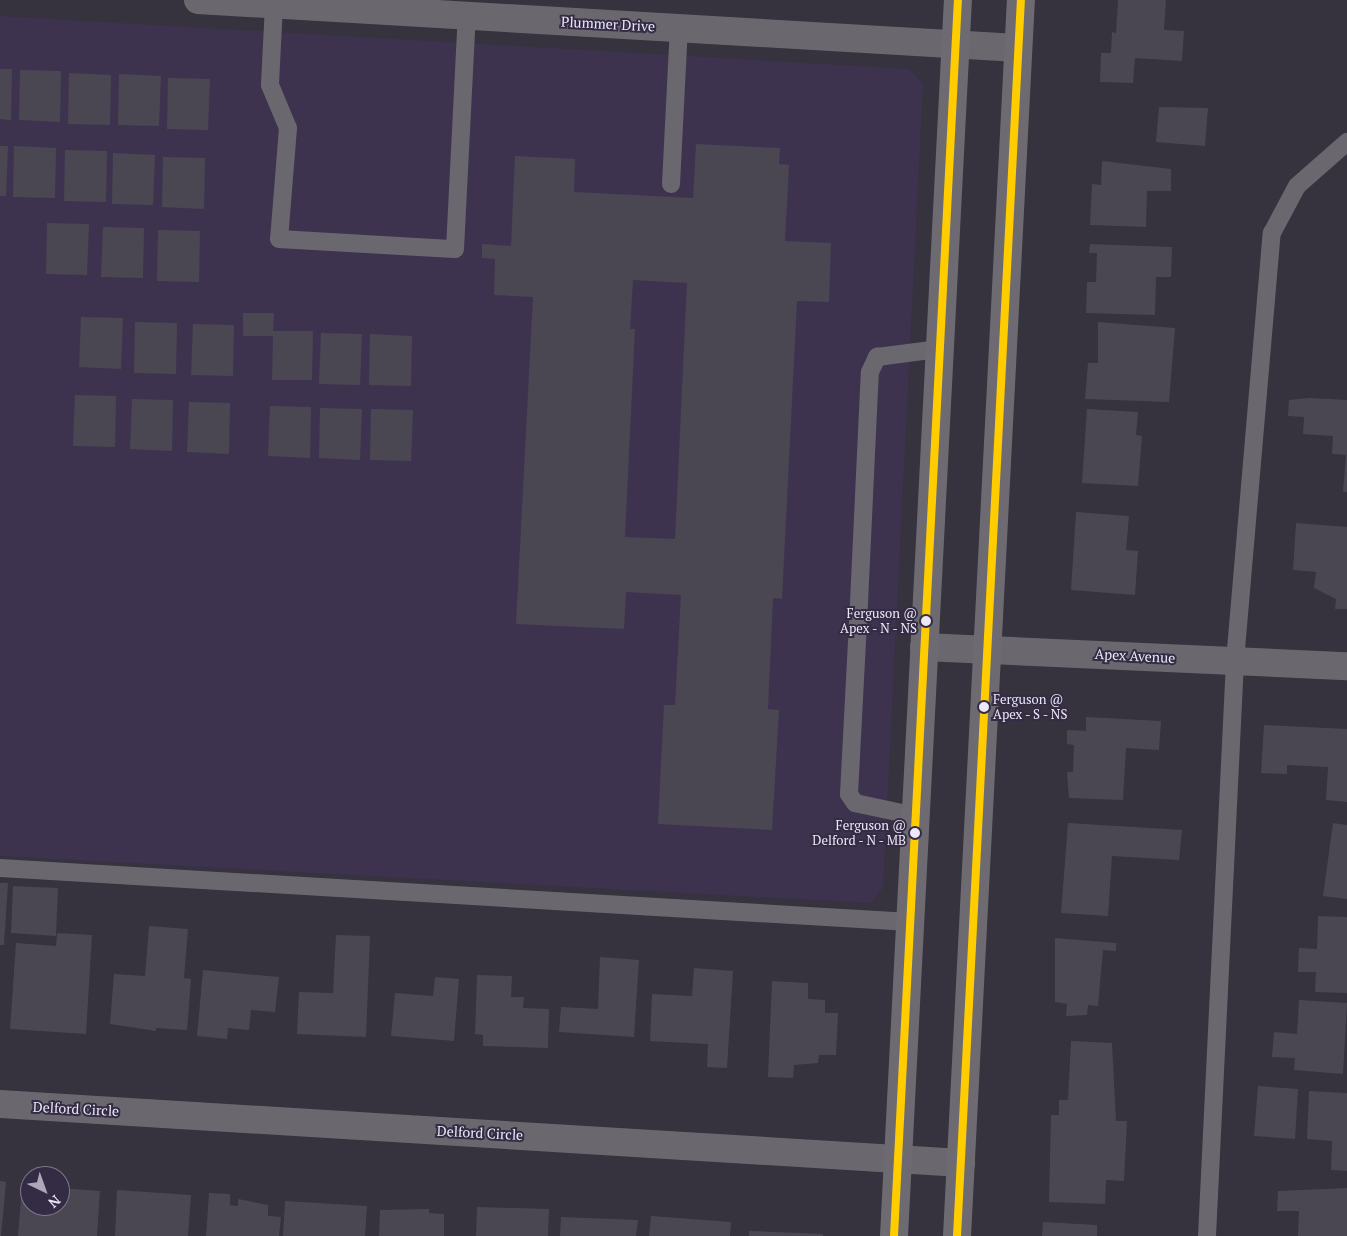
<!DOCTYPE html>
<html>
<head>
<meta charset="utf-8">
<style>
	body { margin:0 }
	#map { position:relative; width:1347px; height:1236px; overflow:hidden; background:#36323e; font-family:"PT Serif",serif }
	div>[style] { position:absolute }
	.built>* { inset:0; background:#3d334f }
	.building>* { inset:0; background:#4b4752 }
	.service>* { height:18px; margin:-9px; padding:0 9px; transform-origin:9px; border-radius:9px; background:#6a686e }
	.minor>* { height:28px; margin:-14px; padding:0 14px; transform-origin:14px; border-radius:14px; background:#6a686e }
	.secondary>* { height:28px; margin:-14px; padding:0 14px; transform-origin:14px; border-radius:14px; background:#6d6b71 }
	.bus-1>* { height:8px; margin:-4px; padding:0 4px; transform-origin:4px; border-radius:4px; background:#fc0 }
	.dots>* { width:14px; height:14px; translate:-50% -50%; box-sizing:border-box; border:2px solid #342c44; border-radius:50% }
	span { translate:-50% -50%; white-space:nowrap; text-align:center; line-height:1.15; -webkit-text-stroke:4px #342c44; paint-order:stroke }
	.bus-label { font-size:13px; color:#ede8f8 }
	.right { translate:-100% -50%; text-align:right }
	.left { translate:0 -50%; text-align:left }
	.street-label { font-size:14px; color:#ede8f8 }
	.north { position:absolute; left:20px; top:1166px; width:50px; height:50px; box-sizing:border-box; background:#342c44; border:1px solid #7e778c; border-radius:50%; rotate:138deg; font-size:14px; font-weight:700; line-height:20px; text-align:center; color:#ede8f8 }
	.north::after { content:''; display:block; margin:auto; width:18px; height:22px; background:#ada8b7; clip-path:polygon(50% 0,100% 100%,50% 72%,0 100%) }
</style>
</head>
<body>
<div id="map">
	<div class="built">
		<div style="clip-path:polygon(0 16px,909px 69px,923px 84px,883px 888px,871px 903px,0 856px)"></div>
	</div>
	<div class="building">
		<div style="clip-path:polygon(1118px 0,1166px 0,1164px 30px,1184px 31px,1182px 61px,1135px 58px,1133px 83px,1100px 82px,1101px 53px,1111px 53px,1112px 32px,1116px 33px)"></div>
		<div style="clip-path:polygon(0 69px,12px 69px,11px 120px,0 119px)"></div>
		<div style="clip-path:polygon(20px 70px,61px 71px,60px 122px,19px 120px)"></div>
		<div style="clip-path:polygon(69px 73px,111px 75px,110px 125px,68px 124px)"></div>
		<div style="clip-path:polygon(119px 74px,161px 76px,159px 126px,118px 125px)"></div>
		<div style="clip-path:polygon(168px 78px,210px 79px,208px 130px,167px 129px)"></div>
		<div style="clip-path:polygon(1159px 107px,1208px 108px,1205px 146px,1156px 142px)"></div>
		<div style="clip-path:polygon(evenodd,696px 144px,780px 148px,779px 164px,789px 165px,785px 241px,831px 243px,829px 302px,797px 301px,782px 599px,773px 598px,768px 709px,779px 710px,772px 830px,658px 824px,664px 705px,675px 705px,681px 595px,626px 592px,624px 629px,516px 624px,533px 297px,494px 295px,495px 259px,482px 258px,482px 244px,511px 246px,515px 156px,575px 159px,574px 192px,693px 198px,696px 144px,633px 280px,687px 283px,675px 539px,625px 537px,635px 329px,630px 329px,633px 280px)"></div>
		<div style="clip-path:polygon(0 146px,8px 146px,6px 196px,0 196px)"></div>
		<div style="clip-path:polygon(14px 146px,56px 148px,55px 198px,13px 197px)"></div>
		<div style="clip-path:polygon(65px 150px,107px 151px,106px 202px,64px 201px)"></div>
		<div style="clip-path:polygon(113px 153px,155px 155px,153px 205px,112px 204px)"></div>
		<div style="clip-path:polygon(163px 157px,205px 158px,204px 209px,162px 207px)"></div>
		<div style="clip-path:polygon(1102px 161px,1171px 169px,1171px 191px,1147px 191px,1146px 227px,1090px 225px,1092px 184px,1101px 185px)"></div>
		<div style="clip-path:polygon(47px 223px,89px 224px,87px 275px,46px 274px)"></div>
		<div style="clip-path:polygon(103px 227px,144px 228px,143px 278px,101px 277px)"></div>
		<div style="clip-path:polygon(158px 230px,200px 231px,199px 282px,157px 281px)"></div>
		<div style="clip-path:polygon(1090px 244px,1172px 247px,1171px 277px,1156px 277px,1155px 315px,1086px 313px,1087px 282px,1096px 282px,1097px 253px,1089px 253px)"></div>
		<div style="clip-path:polygon(243px 313px,274px 313px,273px 331px,313px 331px,312px 380px,272px 380px,273px 336px,243px 336px)"></div>
		<div style="clip-path:polygon(81px 317px,123px 318px,121px 369px,79px 367px)"></div>
		<div style="clip-path:polygon(135px 322px,177px 323px,176px 374px,134px 373px)"></div>
		<div style="clip-path:polygon(1098px 322px,1175px 328px,1169px 402px,1085px 399px,1088px 363px,1098px 363px)"></div>
		<div style="clip-path:polygon(193px 324px,234px 325px,233px 376px,191px 375px)"></div>
		<div style="clip-path:polygon(321px 333px,362px 334px,360px 385px,319px 384px)"></div>
		<div style="clip-path:polygon(370px 334px,412px 336px,411px 386px,369px 385px)"></div>
		<div style="clip-path:polygon(75px 395px,116px 396px,115px 447px,73px 446px)"></div>
		<div style="clip-path:polygon(1309px 398px,1347px 400px,1347px 455px,1332px 454px,1333px 436px,1303px 434px,1304px 417px,1288px 416px,1289px 400px)"></div>
		<div style="clip-path:polygon(132px 399px,173px 400px,172px 451px,130px 449px)"></div>
		<div style="clip-path:polygon(189px 402px,230px 403px,229px 454px,187px 452px)"></div>
		<div style="clip-path:polygon(270px 406px,311px 407px,310px 458px,268px 456px)"></div>
		<div style="clip-path:polygon(320px 408px,362px 409px,360px 460px,319px 458px)"></div>
		<div style="clip-path:polygon(371px 409px,413px 410px,411px 461px,370px 460px)"></div>
		<div style="clip-path:polygon(1087px 409px,1138px 412px,1136px 435px,1142px 436px,1138px 486px,1082px 483px)"></div>
		<div style="clip-path:polygon(1346px 455px,1347px 455px,1347px 492px,1343px 492px)"></div>
		<div style="clip-path:polygon(1076px 512px,1129px 516px,1126px 550px,1138px 551px,1135px 595px,1071px 590px)"></div>
		<div style="clip-path:polygon(1296px 523px,1347px 527px,1347px 609px,1335px 609px,1336px 599px,1314px 588px,1316px 572px,1293px 570px)"></div>
		<div style="clip-path:polygon(1086px 717px,1161px 721px,1159px 750px,1126px 748px,1123px 800px,1069px 798px,1067px 772px,1073px 772px,1074px 745px,1067px 744px,1067px 730px,1086px 731px)"></div>
		<div style="clip-path:polygon(1264px 725px,1347px 729px,1347px 802px,1326px 800px,1328px 767px,1287px 765px,1287px 774px,1261px 773px)"></div>
		<div style="clip-path:polygon(1068px 823px,1182px 830px,1179px 860px,1112px 856px,1108px 916px,1061px 913px)"></div>
		<div style="clip-path:polygon(1333px 823px,1347px 825px,1347px 899px,1323px 896px)"></div>
		<div style="clip-path:polygon(0 883px,8px 883px,4px 945px,0 945px)"></div>
		<div style="clip-path:polygon(13px 886px,58px 888px,56px 936px,11px 933px)"></div>
		<div style="clip-path:polygon(1318px 916px,1347px 917px,1347px 993px,1315px 992px,1316px 972px,1298px 972px,1299px 948px,1317px 949px)"></div>
		<div style="clip-path:polygon(149px 926px,188px 929px,184px 978px,191px 979px,187px 1030px,156px 1028px,156px 1031px,110px 1024px,114px 974px,145px 976px)"></div>
		<div style="clip-path:polygon(57px 933px,92px 935px,86px 1034px,10px 1029px,16px 943px,56px 946px)"></div>
		<div style="clip-path:polygon(336px 935px,370px 936px,366px 1037px,297px 1034px,299px 992px,333px 993px)"></div>
		<div style="clip-path:polygon(1055px 938px,1116px 943px,1116px 951px,1103px 950px,1098px 1006px,1088px 1005px,1087px 1015px,1066px 1016px,1067px 1004px,1055px 1002px)"></div>
		<div style="clip-path:polygon(600px 957px,639px 960px,634px 1037px,559px 1032px,561px 1007px,598px 1009px)"></div>
		<div style="clip-path:polygon(694px 968px,733px 971px,727px 1068px,707px 1067px,708px 1044px,650px 1041px,652px 994px,692px 996px)"></div>
		<div style="clip-path:polygon(203px 970px,279px 977px,275px 1012px,251px 1010px,249px 1030px,228px 1028px,227px 1039px,197px 1036px)"></div>
		<div style="clip-path:polygon(477px 975px,512px 976px,511px 997px,524px 997px,523px 1008px,549px 1009px,548px 1048px,483px 1046px,483px 1035px,475px 1034px)"></div>
		<div style="clip-path:polygon(435px 977px,459px 979px,454px 1041px,391px 1036px,395px 993px,433px 996px)"></div>
		<div style="clip-path:polygon(772px 981px,808px 983px,808px 999px,825px 1000px,825px 1013px,838px 1013px,836px 1055px,819px 1055px,818px 1063px,794px 1065px,793px 1078px,768px 1077px)"></div>
		<div style="clip-path:polygon(1299px 1000px,1347px 1003px,1343px 1074px,1294px 1070px,1295px 1058px,1272px 1057px,1274px 1032px,1297px 1034px)"></div>
		<div style="clip-path:polygon(1071px 1041px,1112px 1043px,1116px 1121px,1127px 1121px,1124px 1181px,1106px 1180px,1105px 1204px,1049px 1202px,1051px 1115px,1059px 1115px,1059px 1100px,1068px 1100px)"></div>
		<div style="clip-path:polygon(1258px 1086px,1298px 1089px,1295px 1139px,1254px 1136px)"></div>
		<div style="clip-path:polygon(1309px 1091px,1347px 1093px,1347px 1171px,1331px 1170px,1332px 1141px,1307px 1139px)"></div>
		<div style="clip-path:polygon(0 1181px,6px 1182px,1px 1236px,0 1236px)"></div>
		<div style="clip-path:polygon(22px 1186px,30px 1186px,30px 1206px,60px 1206px,60px 1188px,100px 1191px,97px 1236px,18px 1236px)"></div>
		<div style="clip-path:polygon(1347px 1188px,1347px 1236px,1298px 1236px,1299px 1211px,1277px 1211px,1278px 1191px)"></div>
		<div style="clip-path:polygon(117px 1190px,191px 1195px,188px 1236px,115px 1236px)"></div>
		<div style="clip-path:polygon(209px 1193px,230px 1194px,230px 1205px,238px 1206px,238px 1199px,268px 1205px,268px 1216px,281px 1217px,279px 1236px,206px 1236px)"></div>
		<div style="clip-path:polygon(285px 1201px,367px 1206px,365px 1236px,283px 1236px)"></div>
		<div style="clip-path:polygon(477px 1207px,549px 1209px,548px 1236px,476px 1236px)"></div>
		<div style="clip-path:polygon(429px 1209px,429px 1213px,444px 1214px,444px 1236px,379px 1236px,380px 1210px)"></div>
		<div style="clip-path:polygon(651px 1216px,731px 1222px,730px 1236px,649px 1236px)"></div>
		<div style="clip-path:polygon(561px 1217px,638px 1220px,636px 1236px,560px 1236px)"></div>
		<div style="clip-path:polygon(1043px 1222px,1097px 1225px,1097px 1236px,1042px 1236px)"></div>
		<div style="clip-path:polygon(749px 1231px,823px 1234px,823px 1236px,749px 1236px)"></div>
	</div>
	<div class="service">
		<div style="left:274px;top:5px;width:80px;rotate:92.9deg"></div>
		<div style="left:270px;top:85px;width:47px;rotate:67.3deg"></div>
		<div style="left:288px;top:128px;width:111px;rotate:94.6deg"></div>
		<div style="left:279px;top:239px;width:176px;rotate:3.3deg"></div>
		<div style="left:455px;top:249px;width:233px;rotate:-87.1deg"></div>
		<div style="left:671px;top:184px;width:156px;rotate:-87.1deg"></div>
		<div style="left:916px;top:816px;width:62px;rotate:-168deg"></div>
		<div style="left:855px;top:803px;width:11px;rotate:-124deg"></div>
		<div style="left:849px;top:794px;width:192px;rotate:-87deg"></div>
		<div style="left:859px;top:602px;width:230px;rotate:-87.3deg"></div>
		<div style="left:870px;top:372px;width:17px;rotate:-65deg"></div>
		<div style="left:877px;top:357px;width:63px;rotate:-7.4deg"></div>
		<div style="left:0;top:868px;width:912px;rotate:3.4deg"></div>
		<div style="left:1207px;top:1236px;width:576px;rotate:-87.21deg"></div>
		<div style="left:1235px;top:661px;width:430px;rotate:-85.1deg"></div>
		<div style="left:1272px;top:233px;width:53px;rotate:-62deg"></div>
		<div style="left:1297px;top:186px;width:67px;rotate:-41.3deg"></div>
	</div>
	<div class="minor">
		<div style="left:198px;top:0;width:821px;rotate:3.35deg"></div>
		<div style="left:924px;top:647px;width:423px;rotate:2.6deg"></div>
		<div style="left:0;top:1104px;width:963px;rotate:3.51deg"></div>
	</div>
	<div class="secondary">
		<div style="left:894px;top:1236px;width:1238px;rotate:-87.04deg"></div>
		<div style="left:957px;top:1236px;width:1238px;rotate:-87.04deg"></div>
	</div>
	<div class="bus-1">
		<div style="left:894px;top:1236px;width:1238px;rotate:-87.04deg"></div>
		<div style="left:957px;top:1236px;width:1238px;rotate:-87.04deg"></div>
	</div>
	<div class="dots">
		<div style="left:926px;top:621px;background:#ede8f8"></div>
		<div style="left:984px;top:707px;background:#ede8f8"></div>
		<div style="left:915px;top:833px;background:#ede8f8"></div>
	</div>
	<div class="bus-label">
		<span class="right" style="left:917px;top:621px">Ferguson @<br>Apex - N - NS</span>
		<span class="left" style="left:993px;top:707px">Ferguson @<br>Apex - S - NS</span>
		<span class="right" style="left:906px;top:833px">Ferguson @<br>Delford - N - MB</span>
	</div>
	<div class="street-label">
		<span style="left:608px;top:24px;rotate:3deg">Plummer Drive</span>
		<span style="left:1135px;top:656px;rotate:3deg">Apex Avenue</span>
		<span style="left:76px;top:1109px;rotate:3deg">Delford Circle</span>
		<span style="left:480px;top:1133px;rotate:3deg">Delford Circle</span>
	</div>
	<div class="north">N</div>
</div>
</body>
</html>
